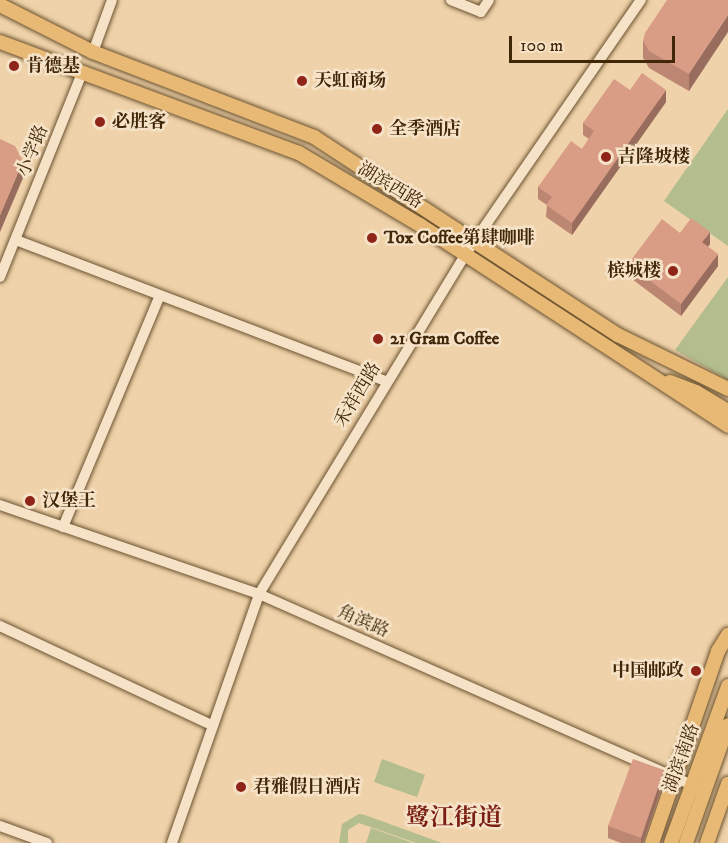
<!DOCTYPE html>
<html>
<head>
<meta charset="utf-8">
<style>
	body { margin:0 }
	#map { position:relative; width:728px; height:843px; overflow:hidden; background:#efd2a9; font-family:"IM FELL DW Pica","Noto Serif SC",serif }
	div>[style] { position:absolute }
	.green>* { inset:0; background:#b3bd8d }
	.roads { filter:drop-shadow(0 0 2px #6b5230) drop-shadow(0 0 2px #6b5230) }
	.minor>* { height:10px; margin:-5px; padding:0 5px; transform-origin:5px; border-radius:5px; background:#f5e2c7 }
	.major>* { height:14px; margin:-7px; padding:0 7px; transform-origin:7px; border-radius:7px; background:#e8b974 }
	.wall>* { inset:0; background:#bb8672 }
	.shaded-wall>* { inset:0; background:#986d5d }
	.building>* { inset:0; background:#d99c85 }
	.dots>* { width:16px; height:16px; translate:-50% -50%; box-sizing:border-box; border:3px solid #f5e2c7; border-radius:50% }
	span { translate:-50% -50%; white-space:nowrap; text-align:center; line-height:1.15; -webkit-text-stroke:5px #f5e2c7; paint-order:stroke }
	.poi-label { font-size:18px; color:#3f2708; font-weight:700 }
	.left { translate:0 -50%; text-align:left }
	.right { translate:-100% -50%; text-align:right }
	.street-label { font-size:18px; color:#3f2708 }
	.district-label { font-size:24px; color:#7a1f14; font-weight:700 }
	.scale { position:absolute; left:509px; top:36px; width:166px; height:27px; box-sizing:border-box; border:3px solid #3f2708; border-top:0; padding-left:8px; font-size:18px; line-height:21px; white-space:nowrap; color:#3f2708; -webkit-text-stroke:4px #f5e2c7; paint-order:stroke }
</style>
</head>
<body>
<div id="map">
	<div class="green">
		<div style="clip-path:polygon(728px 109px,728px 246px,664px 201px)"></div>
		<div style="clip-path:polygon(728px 277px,728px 380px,675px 350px)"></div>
		<div style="clip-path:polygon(382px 759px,425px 775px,417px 797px,374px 782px)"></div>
		<div style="clip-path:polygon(359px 814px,365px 815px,442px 843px,416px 843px,359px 823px,348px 830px,348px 843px,339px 843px,342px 824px)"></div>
		<div style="clip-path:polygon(371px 828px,413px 843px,366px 843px)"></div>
	</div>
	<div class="roads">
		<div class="minor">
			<div style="left:451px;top:0;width:32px;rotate:22deg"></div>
			<div style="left:481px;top:12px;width:14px;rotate:-56deg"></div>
			<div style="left:93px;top:52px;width:55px;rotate:-69.9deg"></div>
			<div style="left:16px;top:240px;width:395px;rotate:20.9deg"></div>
			<div style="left:0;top:277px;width:222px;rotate:-68.1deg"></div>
			<div style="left:0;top:505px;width:274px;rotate:19deg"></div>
			<div style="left:259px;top:594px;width:481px;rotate:23.8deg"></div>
			<div style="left:63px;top:527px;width:251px;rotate:-67.3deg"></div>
			<div style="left:0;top:626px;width:235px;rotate:25.1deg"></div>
			<div style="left:0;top:826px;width:50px;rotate:19.9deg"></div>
			<div style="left:172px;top:843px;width:264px;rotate:-70.7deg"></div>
			<div style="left:259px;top:594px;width:397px;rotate:-58.7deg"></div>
			<div style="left:465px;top:255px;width:310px;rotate:-55.4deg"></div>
		</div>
		<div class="major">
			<div style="left:0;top:5px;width:104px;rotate:26.8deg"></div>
			<div style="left:93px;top:52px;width:237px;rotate:21deg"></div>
			<div style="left:314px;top:137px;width:363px;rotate:33.1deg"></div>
			<div style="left:618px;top:335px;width:123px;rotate:26.1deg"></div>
			<div style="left:0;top:42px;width:319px;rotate:20.4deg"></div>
			<div style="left:299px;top:153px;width:141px;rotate:30.8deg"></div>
			<div style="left:420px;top:225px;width:368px;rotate:33.1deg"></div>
			<div style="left:670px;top:382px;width:28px;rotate:21deg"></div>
			<div style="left:696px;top:392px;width:37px;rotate:31deg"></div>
			<div style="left:652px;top:843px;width:203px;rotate:-71deg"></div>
			<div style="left:718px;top:651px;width:19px;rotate:-58deg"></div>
			<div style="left:671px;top:843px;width:167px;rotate:-70deg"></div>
			<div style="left:686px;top:843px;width:125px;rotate:-70.4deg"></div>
			<div style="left:707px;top:843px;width:63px;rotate:-70.4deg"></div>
		</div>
	</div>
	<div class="wall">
		<div style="clip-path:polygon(728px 0,689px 91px,649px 68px,643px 58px,643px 41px)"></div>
		<div style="clip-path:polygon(630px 90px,666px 102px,572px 235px,546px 217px,547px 205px,538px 199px,538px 187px,582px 149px,589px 139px,583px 135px,583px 123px)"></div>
		<div style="clip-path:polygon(680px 233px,710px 244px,708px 247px,718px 266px,681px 316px,628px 276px,628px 264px)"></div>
		<div style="clip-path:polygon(664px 781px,643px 843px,621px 843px,608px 838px,608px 826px)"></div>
	</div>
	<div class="shaded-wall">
		<div style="clip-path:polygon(728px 15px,728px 32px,689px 91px,689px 74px)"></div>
		<div style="clip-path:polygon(666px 90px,666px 102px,572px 235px,572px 223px)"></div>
		<div style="clip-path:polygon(23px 161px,23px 178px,0 232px,0 215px)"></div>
		<div style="clip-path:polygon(710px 232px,710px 244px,702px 254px,702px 242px)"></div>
		<div style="clip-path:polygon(718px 254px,718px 266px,681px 316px,681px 304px)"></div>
		<div style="clip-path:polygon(664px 770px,664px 781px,643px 843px,641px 843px,641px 838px)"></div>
	</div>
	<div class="building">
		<div style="clip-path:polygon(667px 0,728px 0,728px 15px,689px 74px,649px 51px,643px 41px,645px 33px)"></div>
		<div style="clip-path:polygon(642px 73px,666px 90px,572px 223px,546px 205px,552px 197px,538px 187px,571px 141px,582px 149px,594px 131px,583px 123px,614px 79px,630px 90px)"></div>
		<div style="clip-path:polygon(0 139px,15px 146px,23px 161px,0 215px)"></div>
		<div style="clip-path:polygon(691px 218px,710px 232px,702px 242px,718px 254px,681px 304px,628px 264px,662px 219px,680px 233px)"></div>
		<div style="clip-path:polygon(633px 759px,664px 770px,641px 838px,608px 826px)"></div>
	</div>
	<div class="dots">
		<div style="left:14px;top:66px;background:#8f2418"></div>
		<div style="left:302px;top:81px;background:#8f2418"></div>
		<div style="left:100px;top:122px;background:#8f2418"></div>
		<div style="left:377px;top:129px;background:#8f2418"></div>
		<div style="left:606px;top:157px;background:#8f2418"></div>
		<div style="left:372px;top:238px;background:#8f2418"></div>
		<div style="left:673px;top:271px;background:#8f2418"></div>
		<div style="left:378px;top:339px;background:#8f2418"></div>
		<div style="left:30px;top:501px;background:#8f2418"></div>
		<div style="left:696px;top:671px;background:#8f2418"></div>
		<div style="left:241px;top:787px;background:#8f2418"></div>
	</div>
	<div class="poi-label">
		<span class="left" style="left:26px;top:66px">肯德基</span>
		<span class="left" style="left:314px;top:81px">天虹商场</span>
		<span class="left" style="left:112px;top:122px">必胜客</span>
		<span class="left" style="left:389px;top:129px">全季酒店</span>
		<span class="left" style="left:618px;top:157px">吉隆坡楼</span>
		<span class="left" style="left:384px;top:238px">Tox Coffee第肆咖啡</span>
		<span class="right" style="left:661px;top:271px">槟城楼</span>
		<span class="left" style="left:390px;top:339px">21 Gram Coffee</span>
		<span class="left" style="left:42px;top:501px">汉堡王</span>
		<span class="right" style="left:684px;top:671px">中国邮政</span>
		<span class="left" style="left:253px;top:787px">君雅假日酒店</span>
	</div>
	<div class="street-label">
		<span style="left:33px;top:151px;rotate:-68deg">小学路</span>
		<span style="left:390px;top:186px;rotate:31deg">湖滨西路</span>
		<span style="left:358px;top:395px;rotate:-59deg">禾祥西路</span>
		<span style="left:363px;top:622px;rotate:24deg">角滨路</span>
		<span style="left:682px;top:758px;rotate:-70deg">湖滨南路</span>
	</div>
	<div class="district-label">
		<span style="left:454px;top:819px">鹭江街道</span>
	</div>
	<div class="scale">100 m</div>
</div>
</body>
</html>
